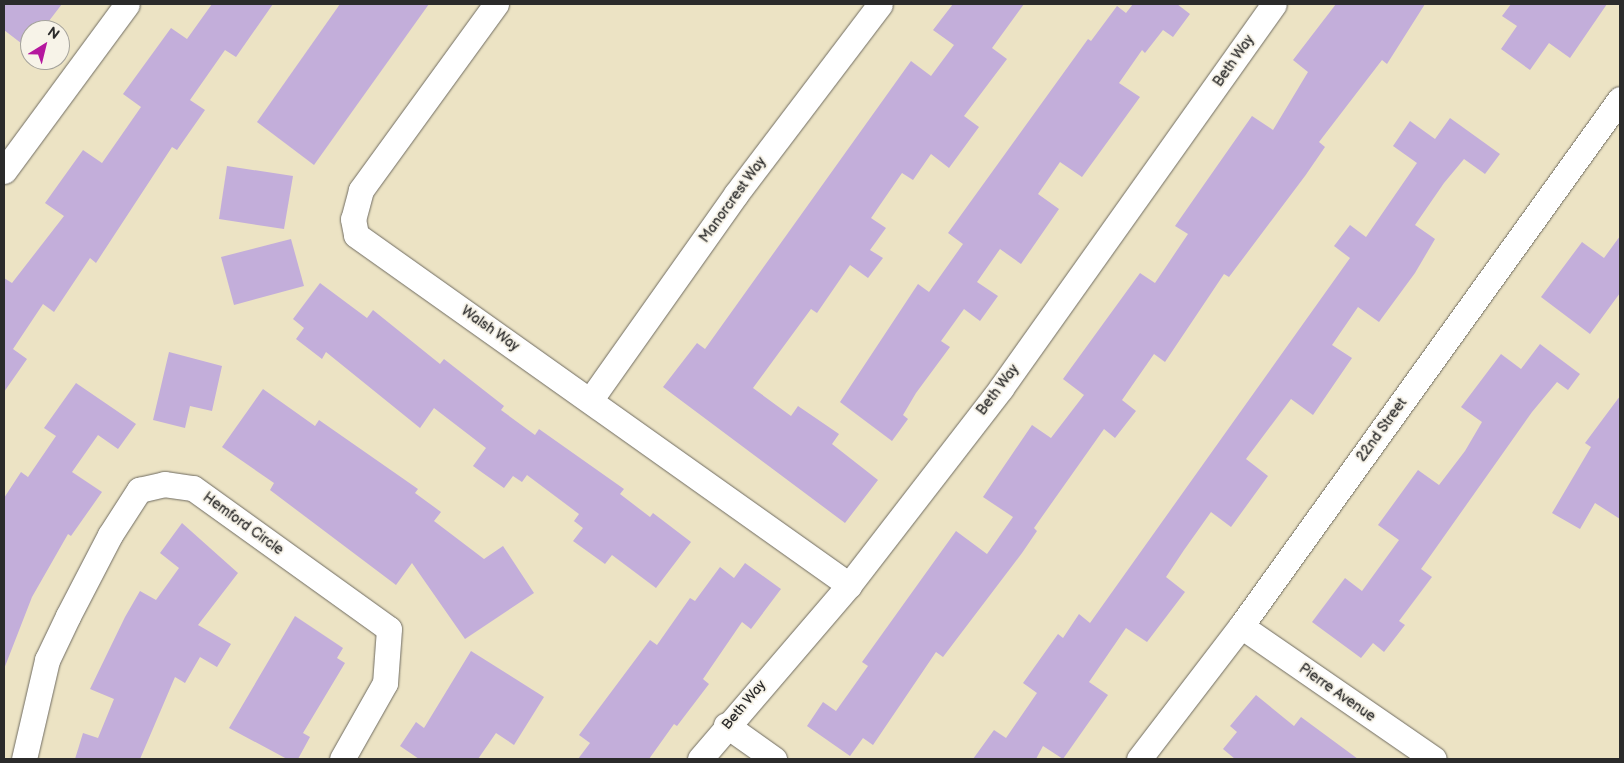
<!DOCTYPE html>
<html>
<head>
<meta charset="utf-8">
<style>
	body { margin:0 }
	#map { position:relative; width:1624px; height:763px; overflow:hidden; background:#ece3c4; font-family:"Balsamiq Sans",sans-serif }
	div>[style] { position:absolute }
	.building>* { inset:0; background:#c3aeda }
	.roads { filter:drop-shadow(0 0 1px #6f6b61) drop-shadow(0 0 1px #6f6b61) }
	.street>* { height:25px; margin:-12.5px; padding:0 12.5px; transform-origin:12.5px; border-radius:12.5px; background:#fff }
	span { translate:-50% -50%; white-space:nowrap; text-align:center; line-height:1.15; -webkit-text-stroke:4px #f7f3e8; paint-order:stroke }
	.street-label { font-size:14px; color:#2b2b2b }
	.frame { position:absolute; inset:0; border:5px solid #2b2b2b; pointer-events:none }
	.north { position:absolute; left:20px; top:20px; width:50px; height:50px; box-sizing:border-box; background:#f7f3e8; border:1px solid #a5a39c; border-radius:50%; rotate:36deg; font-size:14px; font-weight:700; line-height:20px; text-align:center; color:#2b2b2b }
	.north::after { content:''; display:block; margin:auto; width:18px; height:22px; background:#b5179e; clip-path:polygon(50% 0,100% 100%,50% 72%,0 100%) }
</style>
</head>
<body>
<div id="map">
	<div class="building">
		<div style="clip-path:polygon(4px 4px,62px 4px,42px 30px,30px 30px,30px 50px,4px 30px)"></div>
		<div style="clip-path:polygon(212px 4px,273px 4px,236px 57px,225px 50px,190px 100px,205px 110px,177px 150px,172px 147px,96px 263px,90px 258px,54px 312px,43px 304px,13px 349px,27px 359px,4px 392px,4px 278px,12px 283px,64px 216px,45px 203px,83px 150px,102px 163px,141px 107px,123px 94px,171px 28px,187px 39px)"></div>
		<div style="clip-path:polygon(340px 4px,429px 4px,314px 165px,257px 122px)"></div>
		<div style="clip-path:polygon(953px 4px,1024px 4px,992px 48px,1007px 59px,964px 116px,979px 127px,949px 168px,931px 154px,913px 180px,902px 173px,871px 218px,886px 228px,870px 250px,883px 258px,868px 278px,850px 265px,817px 313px,811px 309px,753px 388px,791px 416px,798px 406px,839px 434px,832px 444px,878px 480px,845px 523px,663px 387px,697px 343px,705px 349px,911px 61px,931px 76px,954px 45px,933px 30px)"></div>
		<div style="clip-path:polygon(1133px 4px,1177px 4px,1190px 14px,1173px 37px,1163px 30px,1145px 53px,1142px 50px,1119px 83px,1140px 97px,1082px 177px,1060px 162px,1038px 194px,1059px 209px,1021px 264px,1000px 249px,977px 282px,998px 296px,980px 321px,964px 309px,941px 341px,950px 347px,916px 393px,903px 415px,908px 419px,892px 441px,840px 402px,918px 284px,929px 292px,963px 244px,948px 233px,1088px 39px,1091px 41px,1117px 6px,1126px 13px)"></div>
		<div style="clip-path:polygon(1336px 4px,1425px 4px,1387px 64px,1382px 60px,1319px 142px,1325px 147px,1305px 176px,1229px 277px,1224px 274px,1165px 362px,1154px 354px,1122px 400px,1136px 411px,1115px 438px,1104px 429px,1034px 528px,1037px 531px,1022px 553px,943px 657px,936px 652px,873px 745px,863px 738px,850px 756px,807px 726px,823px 702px,836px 711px,868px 666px,862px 662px,956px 531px,987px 554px,1013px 517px,983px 497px,1032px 425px,1051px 438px,1084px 395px,1063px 379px,1140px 273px,1155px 283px,1188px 234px,1175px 226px,1252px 116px,1273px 130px,1308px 72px,1293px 60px)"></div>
		<div style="clip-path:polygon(1511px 4px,1607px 4px,1570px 58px,1549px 43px,1530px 70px,1501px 49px,1517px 26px,1502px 16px)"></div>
		<div style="clip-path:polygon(1450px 118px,1500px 154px,1485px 174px,1464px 159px,1444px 183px,1415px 225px,1435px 239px,1415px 273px,1379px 322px,1358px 307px,1332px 345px,1352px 358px,1313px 415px,1291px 399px,1246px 459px,1268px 476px,1231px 527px,1211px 512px,1184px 550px,1166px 577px,1185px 592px,1147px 642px,1126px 628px,1089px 682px,1108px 695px,1063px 759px,1043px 746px,1036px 759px,973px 759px,994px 730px,1006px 738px,1037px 693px,1023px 683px,1058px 634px,1063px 638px,1079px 614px,1090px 623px,1350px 258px,1334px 246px,1350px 225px,1366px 237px,1417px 163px,1393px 146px,1410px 121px,1435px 139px)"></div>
		<div style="clip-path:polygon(227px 166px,293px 176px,284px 229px,219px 219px)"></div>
		<div style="clip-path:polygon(1620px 236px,1620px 293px,1590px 334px,1541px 297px,1582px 242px,1604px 258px)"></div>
		<div style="clip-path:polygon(291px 239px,304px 286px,234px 305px,221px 257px)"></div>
		<div style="clip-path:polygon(320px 283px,367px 318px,373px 310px,440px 364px,444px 359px,504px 406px,501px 410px,535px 435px,539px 429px,624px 489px,620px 494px,650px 517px,653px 513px,691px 542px,656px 588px,612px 555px,605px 564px,573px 541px,583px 528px,574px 521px,579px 514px,527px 475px,522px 482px,513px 476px,504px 488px,473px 466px,486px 448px,434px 408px,420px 428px,326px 352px,322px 359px,296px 339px,304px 328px,293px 319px)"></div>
		<div style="clip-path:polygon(1540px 344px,1580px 374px,1568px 390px,1557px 382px,1532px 412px,1421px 569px,1432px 577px,1399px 621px,1405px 625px,1384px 652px,1373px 643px,1361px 658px,1312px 622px,1345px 578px,1362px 591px,1399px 540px,1378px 525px,1418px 470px,1439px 485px,1465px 451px,1482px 422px,1461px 407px,1501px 354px,1521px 369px)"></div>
		<div style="clip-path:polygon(169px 352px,222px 366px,212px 411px,190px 406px,185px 428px,153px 420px)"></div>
		<div style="clip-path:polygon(76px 383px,136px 424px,118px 449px,98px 435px,72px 472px,102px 492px,71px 536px,68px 534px,32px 597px,4px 669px,4px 498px,21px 472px,28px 477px,56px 436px,44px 428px)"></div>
		<div style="clip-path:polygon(263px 389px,315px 426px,319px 420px,418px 489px,415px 493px,441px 512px,434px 521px,484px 559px,503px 546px,534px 593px,465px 639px,412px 563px,396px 585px,270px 490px,274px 483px,222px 447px)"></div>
		<div style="clip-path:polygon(1620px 396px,1620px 519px,1595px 503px,1580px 529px,1552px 513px,1591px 447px,1585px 443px)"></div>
		<div style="clip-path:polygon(182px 523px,238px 573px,198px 625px,231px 644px,217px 667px,200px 657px,185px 683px,175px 677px,140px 759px,75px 759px,83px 733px,98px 738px,114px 699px,90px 689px,125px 617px,140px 591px,156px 600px,179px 568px,160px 553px)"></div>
		<div style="clip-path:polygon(745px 563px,781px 589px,751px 629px,742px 622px,703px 679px,709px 684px,677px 726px,674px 724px,649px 759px,578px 759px,590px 743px,579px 735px,650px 640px,657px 645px,690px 598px,695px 601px,720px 567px,734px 578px)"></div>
		<div style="clip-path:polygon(295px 616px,343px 648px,337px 658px,345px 663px,303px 733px,310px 737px,298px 759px,287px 759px,229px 728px)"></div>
		<div style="clip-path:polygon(471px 651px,544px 697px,514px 745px,496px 733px,478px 759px,419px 759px,400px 746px,416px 722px,424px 728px)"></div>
		<div style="clip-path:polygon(1256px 695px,1294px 726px,1301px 717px,1358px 759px,1235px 759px,1223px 749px,1237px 732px,1230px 726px)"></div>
	</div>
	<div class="roads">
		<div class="street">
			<div style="left:496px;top:4px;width:230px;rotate:126deg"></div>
			<div style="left:361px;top:190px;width:30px;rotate:105deg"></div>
			<div style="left:353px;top:219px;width:16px;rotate:79deg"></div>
			<div style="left:356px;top:235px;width:605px;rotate:35.37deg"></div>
			<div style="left:4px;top:171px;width:207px;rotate:-53.6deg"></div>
			<div style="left:591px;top:399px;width:251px;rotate:-54.7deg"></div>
			<div style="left:736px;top:194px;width:238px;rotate:-52.8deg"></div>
			<div style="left:1241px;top:626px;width:234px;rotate:34.6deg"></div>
			<div style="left:726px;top:725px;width:59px;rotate:35.3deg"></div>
			<div style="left:24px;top:759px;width:102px;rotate:-76.9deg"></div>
			<div style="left:47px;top:660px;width:49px;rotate:-64.5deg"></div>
			<div style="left:68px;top:616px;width:91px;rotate:-62.6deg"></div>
			<div style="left:110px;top:535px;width:54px;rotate:-57.2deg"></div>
			<div style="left:139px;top:490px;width:26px;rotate:-13deg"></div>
			<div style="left:164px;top:484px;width:29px;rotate:8deg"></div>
			<div style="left:193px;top:488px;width:241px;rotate:35.7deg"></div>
			<div style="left:389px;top:629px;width:54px;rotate:94.2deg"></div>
			<div style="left:385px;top:683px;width:87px;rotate:119.5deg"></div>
			<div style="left:700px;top:759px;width:229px;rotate:-49.4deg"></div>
			<div style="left:849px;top:585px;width:249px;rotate:-52.3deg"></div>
			<div style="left:1001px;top:388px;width:471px;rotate:-54.6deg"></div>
			<div style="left:1139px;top:759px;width:168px;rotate:-52.5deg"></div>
			<div style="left:1241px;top:626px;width:649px;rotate:-54.28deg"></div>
		</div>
	</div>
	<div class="street-label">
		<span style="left:1234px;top:61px;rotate:-55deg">Beth Way</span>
		<span style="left:733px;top:200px;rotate:-54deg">Manorcrest Way</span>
		<span style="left:490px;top:329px;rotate:35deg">Walsh Way</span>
		<span style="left:998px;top:390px;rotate:-53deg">Beth Way</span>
		<span style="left:1382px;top:430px;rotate:-54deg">22nd Street</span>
		<span style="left:243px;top:524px;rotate:36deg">Hemford Circle</span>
		<span style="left:1337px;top:693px;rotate:35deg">Pierre Avenue</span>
		<span style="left:744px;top:705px;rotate:-50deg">Beth Way</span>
	</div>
	<div class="frame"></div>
	<div class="north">N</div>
</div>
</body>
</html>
